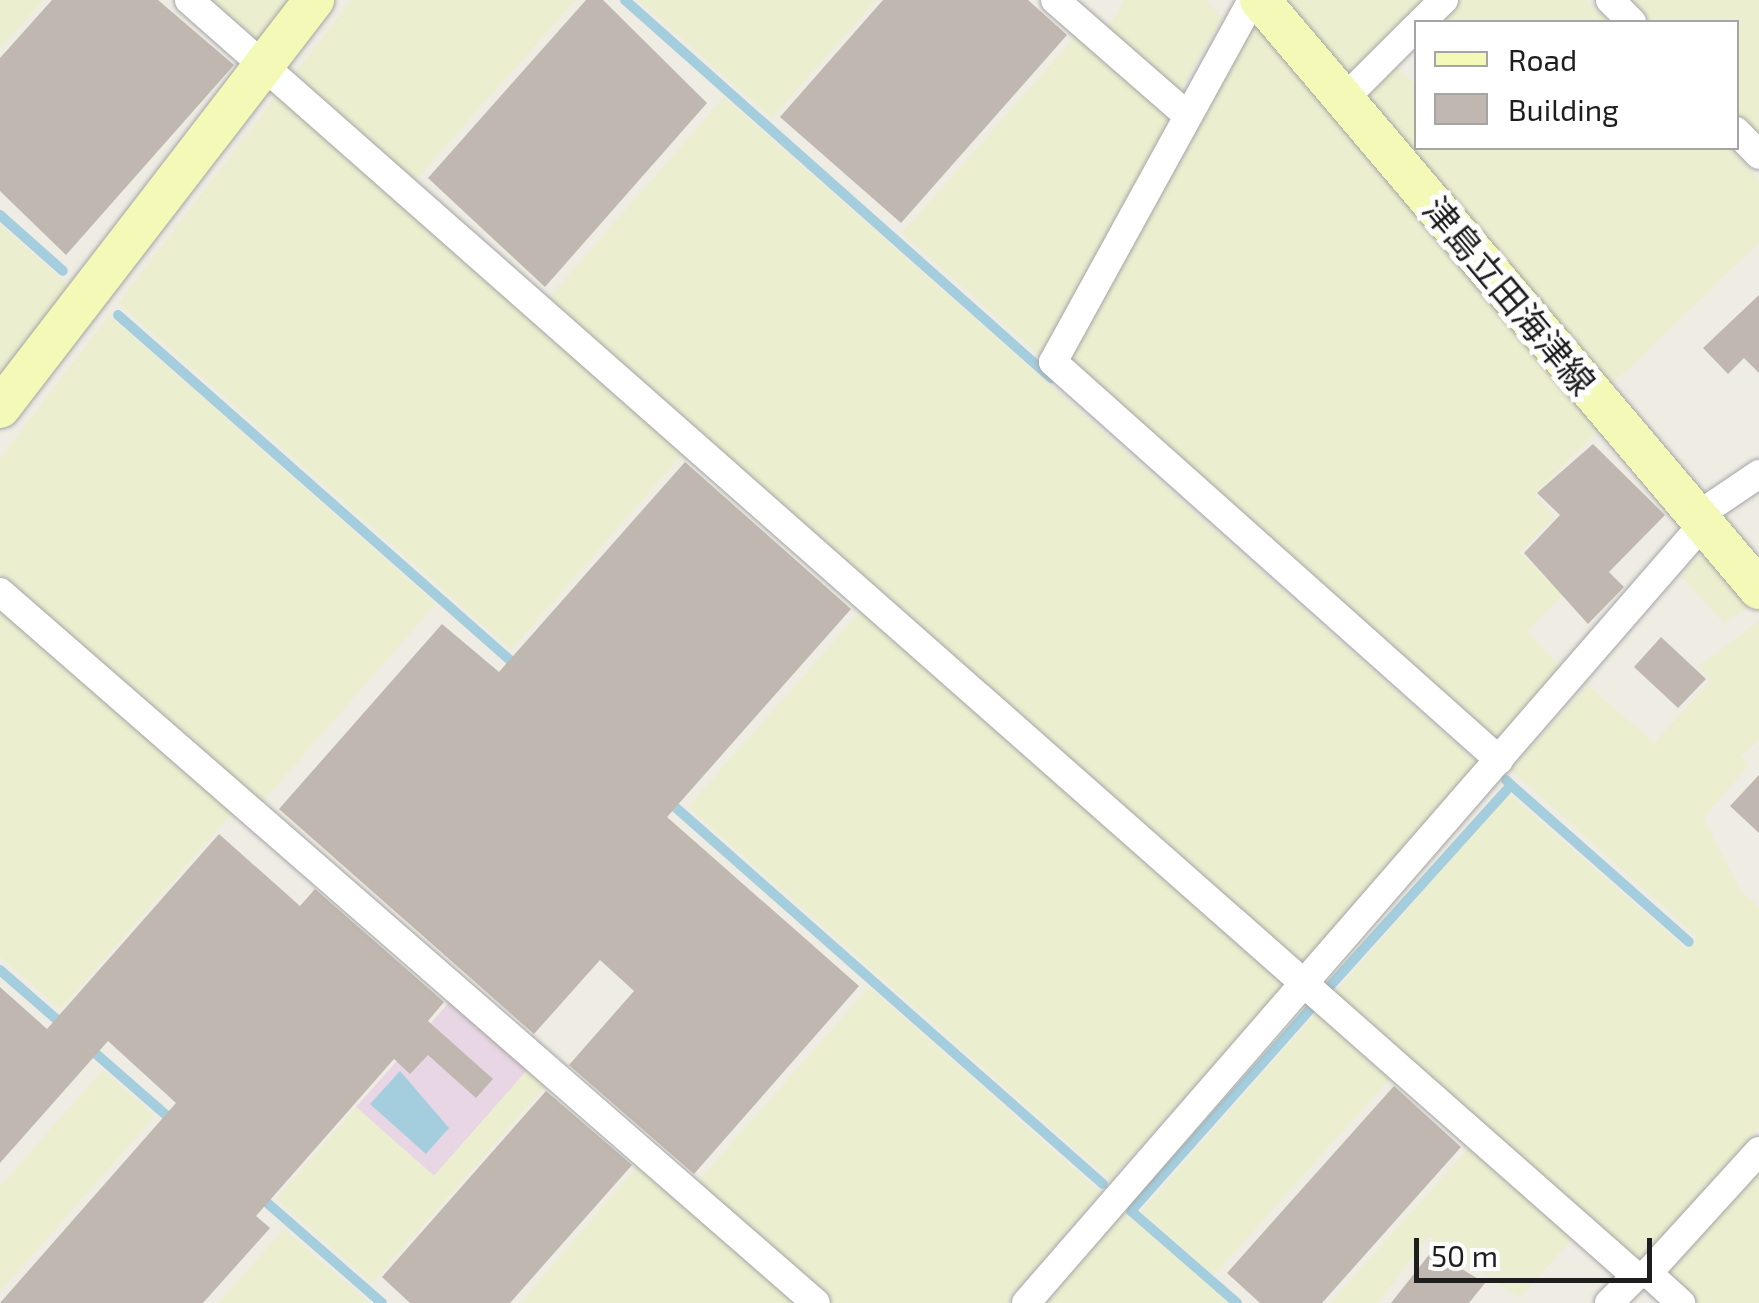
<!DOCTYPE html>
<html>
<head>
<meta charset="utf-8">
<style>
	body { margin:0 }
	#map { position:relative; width:1759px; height:1303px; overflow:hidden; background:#efece4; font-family:"Exo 2","Noto Sans JP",sans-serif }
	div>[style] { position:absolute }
	.industrial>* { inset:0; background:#e8d6e4 }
	.farmland>* { inset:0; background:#ebeecf }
	.water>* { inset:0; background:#a4cedd }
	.stream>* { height:10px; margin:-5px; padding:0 5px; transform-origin:5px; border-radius:5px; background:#a4cedd }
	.building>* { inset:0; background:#c0b7b0 }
	.roads { filter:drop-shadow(0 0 2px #a5a5a5) drop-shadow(0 0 2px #a5a5a5) }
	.street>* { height:28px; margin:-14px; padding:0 14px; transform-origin:14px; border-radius:14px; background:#fff }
	.secondary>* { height:40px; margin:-20px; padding:0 20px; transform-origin:20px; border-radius:20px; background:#f4f9b8 }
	span { translate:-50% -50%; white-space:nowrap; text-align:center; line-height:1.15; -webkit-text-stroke:10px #fff; paint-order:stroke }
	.street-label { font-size:35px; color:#1e1e1e }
	.legend { position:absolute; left:1414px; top:20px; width:325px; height:130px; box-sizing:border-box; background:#fff; border:2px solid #a5a5a5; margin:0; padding:12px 18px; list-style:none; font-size:30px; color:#1e1e1e }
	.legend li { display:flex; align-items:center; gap:20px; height:50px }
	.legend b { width:50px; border:2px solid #a5a5a5 }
	.scale { position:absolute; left:1414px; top:1238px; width:238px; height:45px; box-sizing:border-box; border:5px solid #1e1e1e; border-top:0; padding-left:12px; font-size:30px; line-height:35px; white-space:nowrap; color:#1e1e1e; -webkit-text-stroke:8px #fff; paint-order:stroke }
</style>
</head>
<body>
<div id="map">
	<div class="industrial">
		<div style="clip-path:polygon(453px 998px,531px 1066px,434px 1176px,356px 1107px)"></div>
	</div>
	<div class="farmland">
		<div style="clip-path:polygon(0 0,43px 0,0 49px)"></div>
		<div style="clip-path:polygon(207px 0,292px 0,259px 39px)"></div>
		<div style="clip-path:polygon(351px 0,576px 0,412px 184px,292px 77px)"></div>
		<div style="clip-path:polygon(638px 0,876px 0,772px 118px)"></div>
		<div style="clip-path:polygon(1124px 0,1206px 0,1222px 18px,1179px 92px,1107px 30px)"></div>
		<div style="clip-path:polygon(1277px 0,1432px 0,1354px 76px,1342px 78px)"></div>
		<div style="clip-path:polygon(1454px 0,1586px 0,1608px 22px,1431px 22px)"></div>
		<div style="clip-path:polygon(1634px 0,1759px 0,1759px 143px,1737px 119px,1736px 22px,1644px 22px,1628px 6px)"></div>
		<div style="clip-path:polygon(1255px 25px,1602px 426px,1534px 495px,1555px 517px,1519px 552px,1562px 595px,1527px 631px,1564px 671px,1495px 749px,1061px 352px)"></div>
		<div style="clip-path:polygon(1079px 32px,1173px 115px,1174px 126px,1039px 355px,902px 233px)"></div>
		<div style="clip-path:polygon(1391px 62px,1416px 85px,1416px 148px,1729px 148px,1759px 179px,1759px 243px,1608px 388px,1360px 91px)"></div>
		<div style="clip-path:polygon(279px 92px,686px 450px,511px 650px,118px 303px)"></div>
		<div style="clip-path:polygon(724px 97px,1481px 766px,1307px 963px,1292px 961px,545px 302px)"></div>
		<div style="clip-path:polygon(0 224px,72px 288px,0 381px)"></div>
		<div style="clip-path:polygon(109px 315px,436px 604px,261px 803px,0 573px,0 458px)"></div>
		<div style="clip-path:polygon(1712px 556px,1756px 603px,1724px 623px,1681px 577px,1697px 557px)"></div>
		<div style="clip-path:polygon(0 603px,236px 809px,60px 1009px,0 957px)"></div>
		<div style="clip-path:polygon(864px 607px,1282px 974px,1282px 989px,1110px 1180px,688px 807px)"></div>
		<div style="clip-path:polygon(1759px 621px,1759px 740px,1741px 756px,1749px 765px,1703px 818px,1741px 891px,1759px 907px,1759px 1128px,1644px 1257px,1629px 1258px,1331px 997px,1508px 793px,1686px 949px,1697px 937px,1510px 769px,1588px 685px,1654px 743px,1711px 680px,1697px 667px)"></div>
		<div style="clip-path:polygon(869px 987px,1100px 1192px,1007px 1303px,830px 1303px,695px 1185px)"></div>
		<div style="clip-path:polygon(1320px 1008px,1394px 1074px,1214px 1275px,1141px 1212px)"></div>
		<div style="clip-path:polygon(531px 1066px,549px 1082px,372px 1283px,276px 1199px,356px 1107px,434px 1176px)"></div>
		<div style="clip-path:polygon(102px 1070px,155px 1116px,0 1292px,0 1187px)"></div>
		<div style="clip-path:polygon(1473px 1143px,1576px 1234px,1520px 1298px,1429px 1236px,1378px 1303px,1330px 1303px)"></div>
		<div style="clip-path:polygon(641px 1162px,803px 1303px,520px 1303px)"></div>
		<div style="clip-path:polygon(1759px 1171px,1759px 1303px,1695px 1303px,1669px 1281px,1666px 1265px)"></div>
		<div style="clip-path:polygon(1121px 1210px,1229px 1303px,1039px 1303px)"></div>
		<div style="clip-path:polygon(284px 1229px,369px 1303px,218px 1303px)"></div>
	</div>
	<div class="water">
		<div style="clip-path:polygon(400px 1071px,449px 1128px,426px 1154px,370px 1104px)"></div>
	</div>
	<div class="stream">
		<div style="left:625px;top:0;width:570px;rotate:41.58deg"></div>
		<div style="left:0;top:215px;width:84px;rotate:41.6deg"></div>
		<div style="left:118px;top:315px;width:534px;rotate:41.36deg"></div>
		<div style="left:1511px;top:785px;width:237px;rotate:41.4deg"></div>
		<div style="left:666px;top:799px;width:582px;rotate:41.38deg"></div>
		<div style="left:0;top:970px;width:84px;rotate:41.1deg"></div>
		<div style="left:1331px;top:985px;width:269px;rotate:-48deg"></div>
		<div style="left:1511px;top:785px;width:7px;rotate:-135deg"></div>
		<div style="left:87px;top:1046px;width:114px;rotate:41.1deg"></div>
		<div style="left:257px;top:1194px;width:166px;rotate:41.1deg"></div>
		<div style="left:1237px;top:1303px;width:140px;rotate:-139deg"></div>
		<div style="left:1131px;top:1211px;width:276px;rotate:-48.4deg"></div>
	</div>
	<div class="building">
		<div style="clip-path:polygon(52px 0,158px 0,234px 65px,66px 255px,0 191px,0 58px)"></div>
		<div style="clip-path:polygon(586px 0,603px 0,707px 103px,545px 287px,428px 178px)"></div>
		<div style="clip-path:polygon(883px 0,1028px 0,1067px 35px,901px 223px,780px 117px)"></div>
		<div style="clip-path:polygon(1759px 295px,1759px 373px,1744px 358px,1728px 374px,1703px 348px)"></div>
		<div style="clip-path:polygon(1593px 444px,1665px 515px,1609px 572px,1624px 587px,1588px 624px,1524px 553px,1560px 515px,1537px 493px)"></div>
		<div style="clip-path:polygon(685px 462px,851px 609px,667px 817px,859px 986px,694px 1174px,569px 1065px,634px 991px,600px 960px,534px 1034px,279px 809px,442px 624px,499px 672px)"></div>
		<div style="clip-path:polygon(1661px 637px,1706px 679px,1678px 708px,1634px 667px)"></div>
		<div style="clip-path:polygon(1759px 775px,1759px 833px,1730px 806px)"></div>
		<div style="clip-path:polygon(219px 834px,300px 906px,315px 889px,444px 1002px,428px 1021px,493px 1079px,476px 1098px,428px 1055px,410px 1074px,394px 1059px,256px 1216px,270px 1228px,203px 1303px,0 1303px,176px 1103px,108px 1041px,0 1163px,0 987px,47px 1029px)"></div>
		<div style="clip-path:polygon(1394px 1086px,1461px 1147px,1322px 1303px,1260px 1303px,1227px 1273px)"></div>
		<div style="clip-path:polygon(546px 1091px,632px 1165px,510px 1303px,410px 1303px,382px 1277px)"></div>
		<div style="clip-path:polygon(1432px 1251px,1485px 1283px,1469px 1303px,1391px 1303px)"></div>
	</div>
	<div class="roads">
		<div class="street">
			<div style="left:189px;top:0;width:1929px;rotate:41.41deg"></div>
			<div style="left:1636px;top:1276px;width:12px;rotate:-14deg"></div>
			<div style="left:1648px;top:1273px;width:45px;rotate:42.3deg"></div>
			<div style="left:1055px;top:0;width:175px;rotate:41.1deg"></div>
			<div style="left:1252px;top:0;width:413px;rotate:118.8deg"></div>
			<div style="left:1053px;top:362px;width:598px;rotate:41.74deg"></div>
			<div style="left:1610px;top:0;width:31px;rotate:45deg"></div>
			<div style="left:1421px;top:22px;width:32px;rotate:-44deg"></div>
			<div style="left:1344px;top:99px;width:102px;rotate:-45deg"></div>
			<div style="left:1736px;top:131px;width:33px;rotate:46deg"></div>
			<div style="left:1697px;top:516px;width:75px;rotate:-34.1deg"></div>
			<div style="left:0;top:592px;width:1082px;rotate:41.07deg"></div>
			<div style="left:1648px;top:1273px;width:165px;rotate:-47.7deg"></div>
			<div style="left:1026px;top:1303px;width:1032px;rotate:-49.01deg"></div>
			<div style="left:1609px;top:1303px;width:38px;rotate:-45deg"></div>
		</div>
		<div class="secondary">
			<div style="left:1260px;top:0;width:772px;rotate:49.73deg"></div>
			<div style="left:0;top:408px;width:515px;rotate:-52.42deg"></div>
		</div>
	</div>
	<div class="street-label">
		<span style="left:1510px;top:295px;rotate:50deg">津島立田海津線</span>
	</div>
	<ul class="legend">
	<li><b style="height:12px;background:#f4f9b8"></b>Road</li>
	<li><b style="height:28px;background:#c0b7b0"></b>Building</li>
	</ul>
	<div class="scale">50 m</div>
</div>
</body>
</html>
